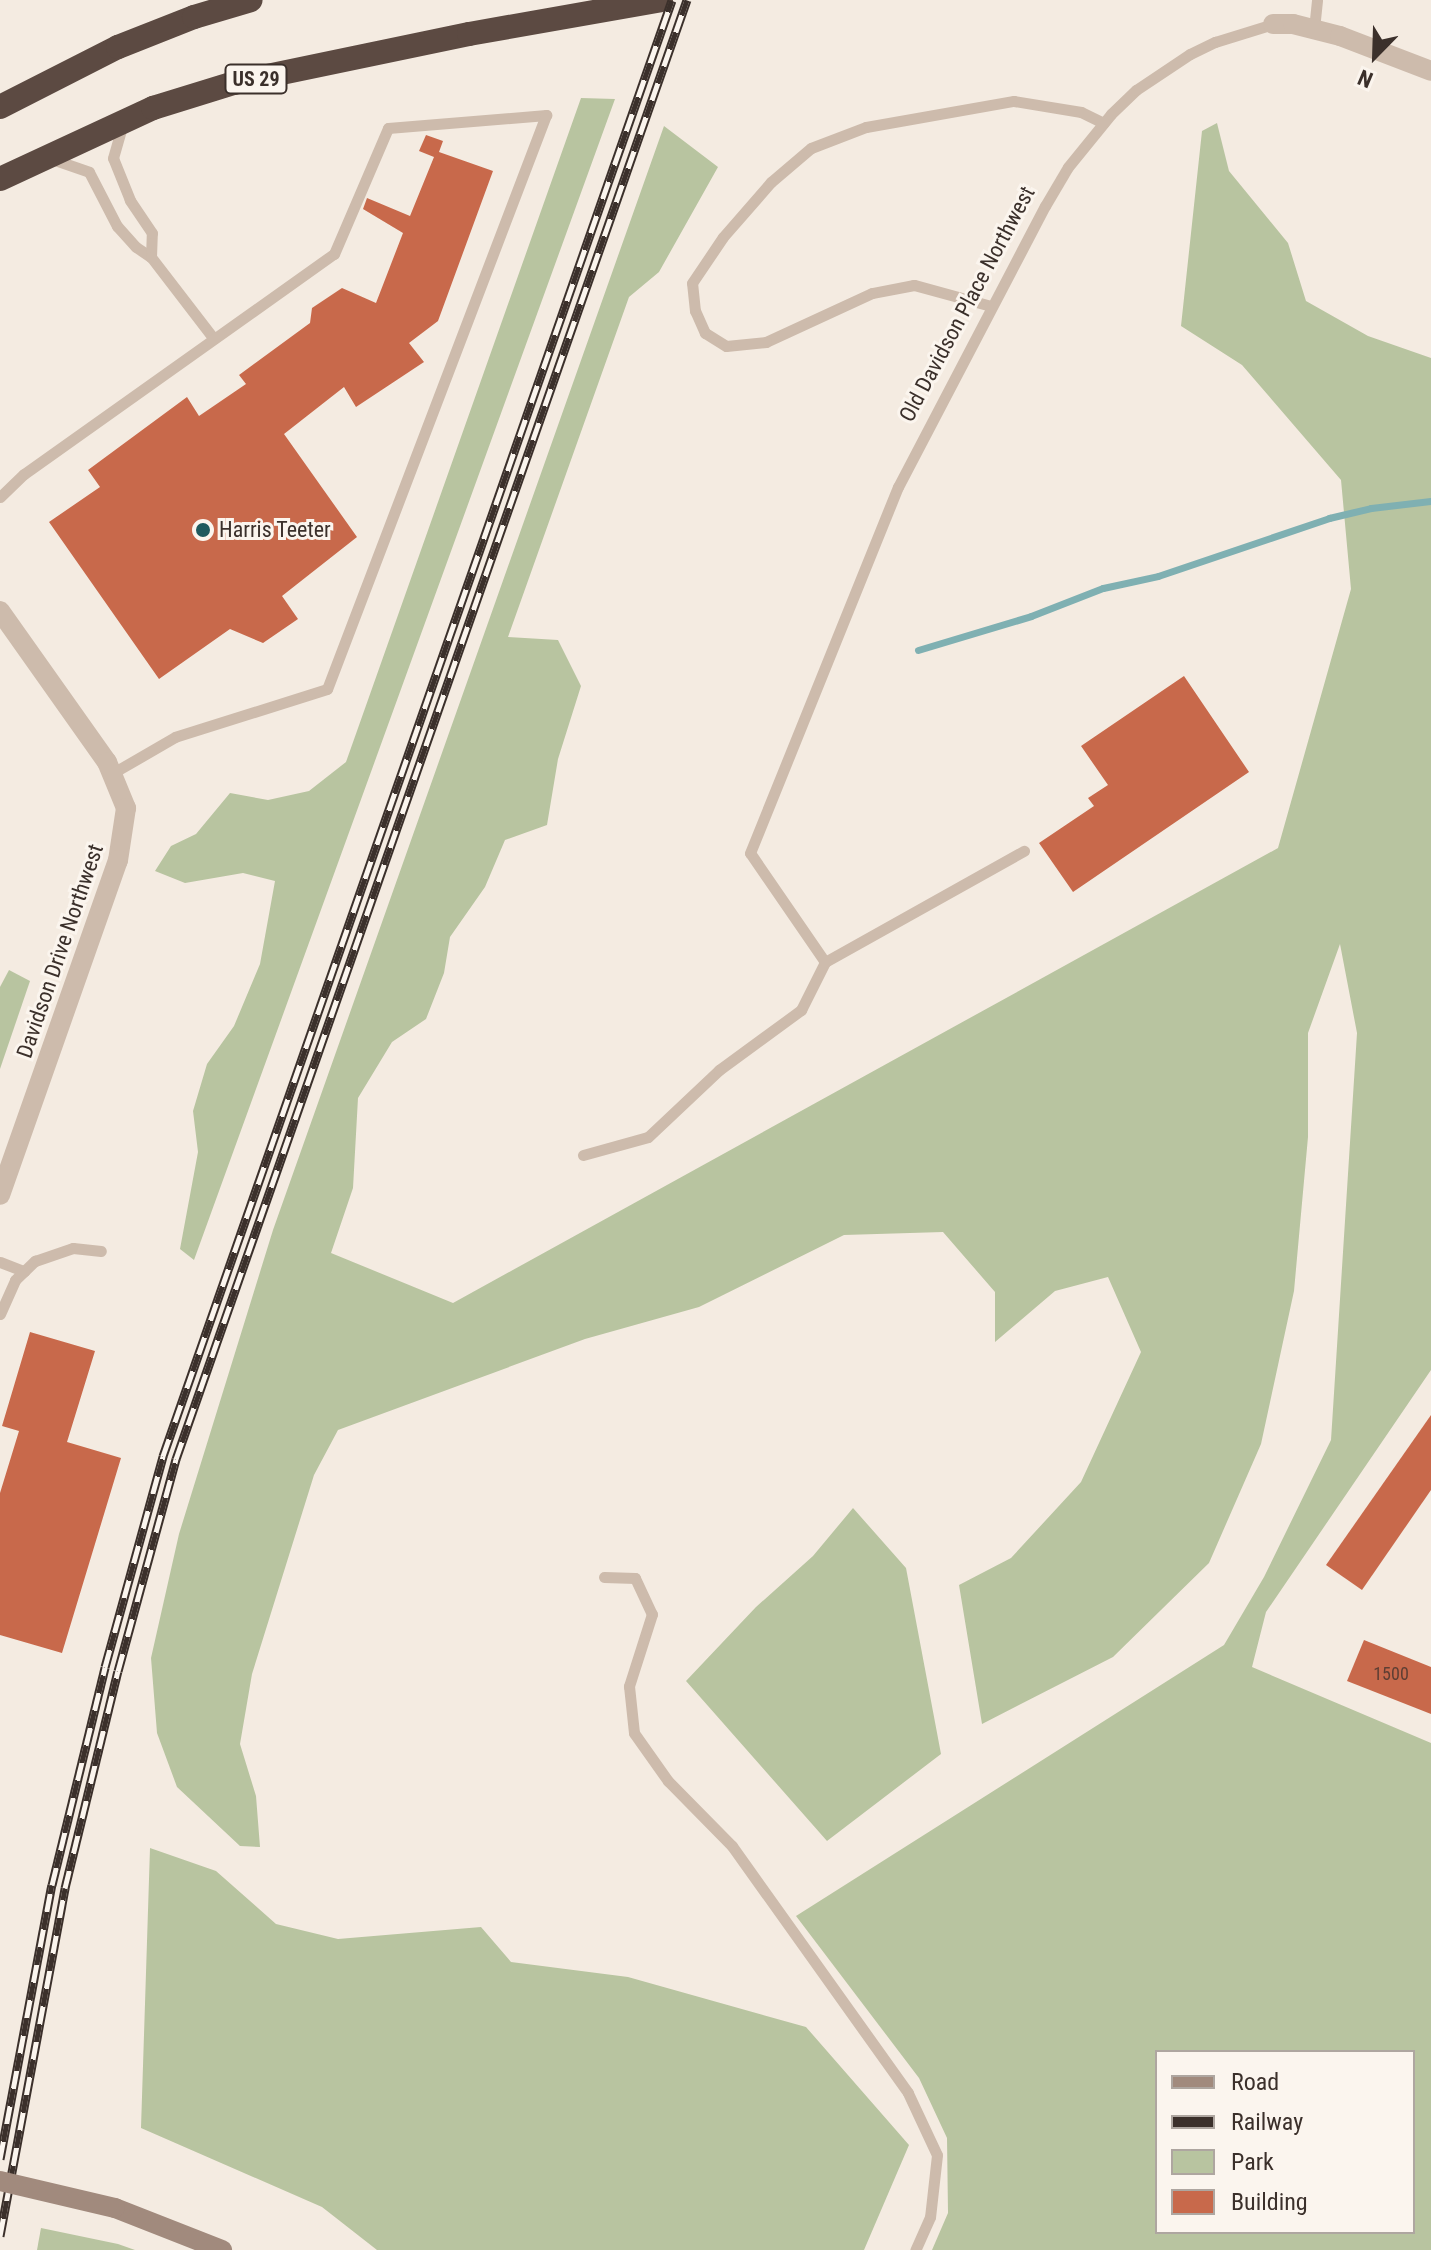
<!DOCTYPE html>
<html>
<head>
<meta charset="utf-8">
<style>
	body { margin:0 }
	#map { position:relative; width:1431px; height:2250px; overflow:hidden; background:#f4ebe1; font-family:"Roboto Condensed",sans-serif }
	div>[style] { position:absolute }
	.green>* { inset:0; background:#b8c4a0 }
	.stream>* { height:7px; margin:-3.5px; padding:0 3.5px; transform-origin:3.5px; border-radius:3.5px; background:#7fb0b2 }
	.building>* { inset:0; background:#c8694b }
	.lane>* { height:11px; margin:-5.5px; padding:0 5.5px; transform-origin:5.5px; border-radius:5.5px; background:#cdbbac }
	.street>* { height:20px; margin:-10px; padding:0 10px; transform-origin:10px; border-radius:10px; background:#cdbbac }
	.secondary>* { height:20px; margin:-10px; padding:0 10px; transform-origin:10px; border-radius:10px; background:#a18a7d }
	.highway>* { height:24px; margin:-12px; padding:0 12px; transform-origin:12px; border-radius:12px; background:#5c4a42 }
	.rail>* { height:9px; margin-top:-4.5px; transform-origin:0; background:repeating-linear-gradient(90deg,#fbf5ee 0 18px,#3b302b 0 36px); box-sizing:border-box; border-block:2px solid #3b302b }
	.secondary-bridge>* { height:20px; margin:-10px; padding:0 10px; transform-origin:10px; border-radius:10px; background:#a18a7d }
	.dots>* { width:22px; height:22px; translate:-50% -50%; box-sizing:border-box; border:4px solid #fbf5ee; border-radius:50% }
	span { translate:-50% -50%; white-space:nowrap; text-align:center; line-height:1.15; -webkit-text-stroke:6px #fbf5ee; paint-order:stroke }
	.number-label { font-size:18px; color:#5e3e33 }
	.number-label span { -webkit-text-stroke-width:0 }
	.shield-label span { padding:2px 6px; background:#fbf5ee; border:2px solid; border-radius:6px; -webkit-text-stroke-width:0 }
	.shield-label { font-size:20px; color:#3b302b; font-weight:700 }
	.street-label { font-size:22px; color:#3b302b }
	.poi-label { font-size:22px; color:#3b302b }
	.left { translate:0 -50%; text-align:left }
	.legend { position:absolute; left:1155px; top:2050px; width:260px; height:184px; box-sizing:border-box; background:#fbf5ee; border:2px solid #aea6a0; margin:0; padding:10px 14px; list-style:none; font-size:24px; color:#3b302b }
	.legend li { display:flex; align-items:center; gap:16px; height:40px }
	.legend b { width:40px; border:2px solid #aea6a0 }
	.north { position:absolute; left:1335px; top:16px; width:80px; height:80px; -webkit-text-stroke:6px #fbf5ee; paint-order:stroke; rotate:203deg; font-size:22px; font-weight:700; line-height:32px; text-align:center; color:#3b302b }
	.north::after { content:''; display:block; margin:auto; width:28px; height:36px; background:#3b302b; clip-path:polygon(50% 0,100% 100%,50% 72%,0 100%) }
</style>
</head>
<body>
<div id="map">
	<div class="green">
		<div style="clip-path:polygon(581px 98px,615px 99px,194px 1260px,180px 1249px,198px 1152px,193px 1111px,207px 1064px,234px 1026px,260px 964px,275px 881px,243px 873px,185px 883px,155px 871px,171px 846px,196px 834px,230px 793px,268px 800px,309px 791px,346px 762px)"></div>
		<div style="clip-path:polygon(evenodd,1217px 123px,1229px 171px,1288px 243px,1306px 301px,1368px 336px,1431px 358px,1431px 1370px,1266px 1612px,1252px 1667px,1431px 1743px,1431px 2250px,932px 2250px,948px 2213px,947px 2138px,919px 2078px,796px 1916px,1224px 1645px,1264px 1577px,1331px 1440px,1357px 1033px,1340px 944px,1308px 1033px,1308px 1137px,1294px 1291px,1261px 1444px,1209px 1563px,1113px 1657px,982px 1724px,959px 1585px,1011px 1558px,1081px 1482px,1141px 1352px,1108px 1277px,1055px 1291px,995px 1342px,995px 1292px,943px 1232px,844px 1235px,699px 1307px,585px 1339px,338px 1430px,314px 1475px,252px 1674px,240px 1744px,256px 1796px,260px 1847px,240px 1846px,177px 1787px,157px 1733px,151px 1658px,179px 1534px,273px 1230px,664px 126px,718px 167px,659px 272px,629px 297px,508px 637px,558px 640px,581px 686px,558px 759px,547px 825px,505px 840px,485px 887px,450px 937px,444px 973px,426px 1019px,392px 1042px,358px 1098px,353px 1188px,331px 1253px,453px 1303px,1278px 848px,1351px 589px,1341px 480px,1242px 365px,1181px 326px,1202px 131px,1217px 123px,1157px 2052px,1413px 2052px,1413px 2232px,1157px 2232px,1157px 2052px)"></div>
		<div style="clip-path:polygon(9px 970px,30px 981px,0 1069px,0 987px)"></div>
		<div style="clip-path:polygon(853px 1508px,906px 1568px,941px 1754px,827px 1841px,686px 1681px,756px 1607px,813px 1556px)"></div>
		<div style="clip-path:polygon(150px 1848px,216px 1871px,276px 1924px,338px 1939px,481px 1927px,511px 1962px,628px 1977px,806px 2027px,909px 2145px,864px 2250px,377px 2250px,322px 2207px,141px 2128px)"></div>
		<div style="clip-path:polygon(41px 2228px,118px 2244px,135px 2250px,37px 2250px)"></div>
	</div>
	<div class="stream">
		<div style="left:918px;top:650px;width:118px;rotate:-16.7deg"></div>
		<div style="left:1031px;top:616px;width:77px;rotate:-21.3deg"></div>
		<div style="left:1103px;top:588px;width:56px;rotate:-12.3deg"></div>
		<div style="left:1158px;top:576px;width:181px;rotate:-18.7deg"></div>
		<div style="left:1329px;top:518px;width:43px;rotate:-13.4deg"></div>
		<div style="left:1371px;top:508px;width:60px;rotate:-6.7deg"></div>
	</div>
	<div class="building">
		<div style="clip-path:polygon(426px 135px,443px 141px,439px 152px,493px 171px,438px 321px,409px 343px,424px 362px,356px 407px,344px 387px,284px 434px,357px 537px,282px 596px,298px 619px,263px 643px,230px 629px,159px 679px,49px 522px,100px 487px,88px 470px,187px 397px,199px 416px,246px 384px,239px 375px,310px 323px,312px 308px,342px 288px,376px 303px,403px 233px,363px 209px,367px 198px,410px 216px,434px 157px,419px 151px)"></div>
		<div style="clip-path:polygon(1184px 676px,1249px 772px,1073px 892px,1039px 843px,1094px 806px,1088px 798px,1108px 785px,1081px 746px)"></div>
		<div style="clip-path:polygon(30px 1332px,95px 1351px,67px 1442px,121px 1458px,62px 1653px,0 1635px,0 1493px,19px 1431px,2px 1426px)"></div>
		<div style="clip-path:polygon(1431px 1415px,1431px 1490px,1362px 1590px,1326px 1565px)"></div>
		<div style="clip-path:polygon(1364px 1640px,1431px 1667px,1431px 1714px,1347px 1681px)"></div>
	</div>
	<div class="lane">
		<div style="left:1314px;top:29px;width:29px;rotate:-84deg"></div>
		<div style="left:52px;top:159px;width:39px;rotate:19deg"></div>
		<div style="left:89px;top:172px;width:61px;rotate:62.6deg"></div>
		<div style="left:117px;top:226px;width:28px;rotate:48deg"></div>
		<div style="left:136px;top:247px;width:18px;rotate:34deg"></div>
		<div style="left:151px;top:257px;width:24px;rotate:-88deg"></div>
		<div style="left:152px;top:233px;width:40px;rotate:-124deg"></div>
		<div style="left:130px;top:200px;width:45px;rotate:-112deg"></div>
		<div style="left:113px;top:158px;width:35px;rotate:-74deg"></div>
		<div style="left:151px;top:257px;width:103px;rotate:52.5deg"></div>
		<div style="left:991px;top:306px;width:80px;rotate:-164.7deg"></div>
		<div style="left:914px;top:285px;width:43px;rotate:169.2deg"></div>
		<div style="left:872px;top:293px;width:117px;rotate:155.2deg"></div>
		<div style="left:766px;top:342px;width:40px;rotate:174.3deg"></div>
		<div style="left:726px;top:346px;width:25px;rotate:-148deg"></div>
		<div style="left:705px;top:333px;width:24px;rotate:-114deg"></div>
		<div style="left:695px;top:311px;width:28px;rotate:-96deg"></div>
		<div style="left:692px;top:283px;width:55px;rotate:-56deg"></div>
		<div style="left:723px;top:237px;width:73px;rotate:-48.9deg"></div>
		<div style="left:771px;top:182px;width:52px;rotate:-40.4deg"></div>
		<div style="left:811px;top:148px;width:59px;rotate:-20.9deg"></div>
		<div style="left:866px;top:127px;width:150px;rotate:-10deg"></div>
		<div style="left:1014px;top:101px;width:68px;rotate:9.3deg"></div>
		<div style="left:1081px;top:112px;width:25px;rotate:26deg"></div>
		<div style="left:0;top:497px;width:33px;rotate:-44deg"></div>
		<div style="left:24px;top:474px;width:380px;rotate:-35.4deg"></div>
		<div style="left:334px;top:254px;width:137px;rotate:-66.8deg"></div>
		<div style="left:388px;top:128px;width:159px;rotate:-4.7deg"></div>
		<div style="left:546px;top:115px;width:614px;rotate:110.88deg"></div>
		<div style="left:327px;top:689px;width:159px;rotate:162.5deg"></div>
		<div style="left:175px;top:737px;width:72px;rotate:149.9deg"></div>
		<div style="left:825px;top:962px;width:228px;rotate:-29.2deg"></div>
		<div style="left:583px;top:1155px;width:67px;rotate:-15.5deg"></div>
		<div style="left:648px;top:1137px;width:98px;rotate:-43.3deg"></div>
		<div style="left:719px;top:1070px;width:102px;rotate:-36.2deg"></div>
		<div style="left:801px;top:1010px;width:54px;rotate:-63.4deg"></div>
		<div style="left:825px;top:962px;width:132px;rotate:-124.5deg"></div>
		<div style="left:750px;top:853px;width:395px;rotate:-68deg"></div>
		<div style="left:898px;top:487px;width:317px;rotate:-62.4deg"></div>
		<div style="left:1045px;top:206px;width:45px;rotate:-59.5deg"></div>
		<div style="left:1068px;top:167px;width:68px;rotate:-50.9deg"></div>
		<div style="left:1111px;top:114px;width:35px;rotate:-44deg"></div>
		<div style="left:1136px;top:90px;width:65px;rotate:-33.7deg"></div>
		<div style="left:1190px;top:54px;width:28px;rotate:-26deg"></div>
		<div style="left:1215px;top:42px;width:61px;rotate:-17.2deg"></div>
		<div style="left:0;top:1262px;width:26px;rotate:21deg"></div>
		<div style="left:0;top:1314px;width:37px;rotate:-66deg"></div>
		<div style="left:15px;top:1280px;width:28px;rotate:-44deg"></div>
		<div style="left:35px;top:1261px;width:40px;rotate:-18.9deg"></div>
		<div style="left:73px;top:1248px;width:28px;rotate:6deg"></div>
		<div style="left:604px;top:1577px;width:31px;rotate:2deg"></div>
		<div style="left:635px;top:1578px;width:40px;rotate:65deg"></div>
		<div style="left:652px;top:1614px;width:76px;rotate:107.7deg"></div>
		<div style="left:629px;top:1686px;width:47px;rotate:83.9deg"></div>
		<div style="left:634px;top:1733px;width:59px;rotate:54.7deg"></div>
		<div style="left:668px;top:1781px;width:91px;rotate:45.4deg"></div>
		<div style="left:732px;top:1846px;width:303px;rotate:54.5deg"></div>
		<div style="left:908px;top:2093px;width:68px;rotate:64.9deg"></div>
		<div style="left:937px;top:2155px;width:62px;rotate:96.4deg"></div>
		<div style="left:930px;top:2217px;width:36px;rotate:114deg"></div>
	</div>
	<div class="street">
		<div style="left:1273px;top:24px;width:20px"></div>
		<div style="left:1293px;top:24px;width:49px;rotate:14.3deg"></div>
		<div style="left:1340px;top:36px;width:97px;rotate:21deg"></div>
		<div style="left:0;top:611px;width:185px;rotate:54.7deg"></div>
		<div style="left:107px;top:762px;width:50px;rotate:67.6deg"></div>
		<div style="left:126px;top:808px;width:53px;rotate:98.7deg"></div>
		<div style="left:118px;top:860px;width:355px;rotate:109.4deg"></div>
	</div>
	<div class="secondary">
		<div style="left:115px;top:2208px;width:115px;rotate:21.4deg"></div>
	</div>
	<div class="highway">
		<div style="left:0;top:107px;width:132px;rotate:-27deg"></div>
		<div style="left:118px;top:47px;width:82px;rotate:-21.5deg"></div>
		<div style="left:194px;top:17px;width:59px;rotate:-16.6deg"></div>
		<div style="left:0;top:179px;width:169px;rotate:-24.9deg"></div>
		<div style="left:153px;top:108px;width:85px;rotate:-17.2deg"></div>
		<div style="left:234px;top:83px;width:240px;rotate:-11.8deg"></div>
		<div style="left:469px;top:34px;width:195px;rotate:-10deg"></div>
	</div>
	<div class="rail">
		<div style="left:0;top:2159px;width:279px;rotate:-79.3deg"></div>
		<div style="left:52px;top:1885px;width:224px;rotate:-76.3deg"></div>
		<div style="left:105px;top:1667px;width:219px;rotate:-74.6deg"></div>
		<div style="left:163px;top:1456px;width:1542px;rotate:-70.73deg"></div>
		<div style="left:0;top:2236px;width:354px;rotate:-79.4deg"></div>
		<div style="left:65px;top:1888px;width:223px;rotate:-76.3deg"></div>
		<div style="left:118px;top:1671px;width:220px;rotate:-74.7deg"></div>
		<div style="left:176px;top:1459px;width:1546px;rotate:-70.7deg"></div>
	</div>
	<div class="secondary-bridge">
		<div style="left:0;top:2181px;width:118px;rotate:13.2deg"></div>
	</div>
	<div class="dots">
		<div style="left:203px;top:530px;background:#1f5a5e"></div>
	</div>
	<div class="number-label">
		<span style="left:1391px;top:1674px">1500</span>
	</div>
	<div class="shield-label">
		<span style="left:256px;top:79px">US 29</span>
	</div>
	<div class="street-label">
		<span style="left:967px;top:304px;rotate:-62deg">Old Davidson Place Northwest</span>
		<span style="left:60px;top:951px;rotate:-71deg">Davidson Drive Northwest</span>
	</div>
	<div class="poi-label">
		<span class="left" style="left:219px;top:530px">Harris Teeter</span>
	</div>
	<ul class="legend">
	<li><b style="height:10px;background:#a18a7d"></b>Road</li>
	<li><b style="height:10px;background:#3b302b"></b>Railway</li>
	<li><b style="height:22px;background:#b8c4a0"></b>Park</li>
	<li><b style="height:22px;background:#c8694b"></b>Building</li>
	</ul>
	<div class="north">N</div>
</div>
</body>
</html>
